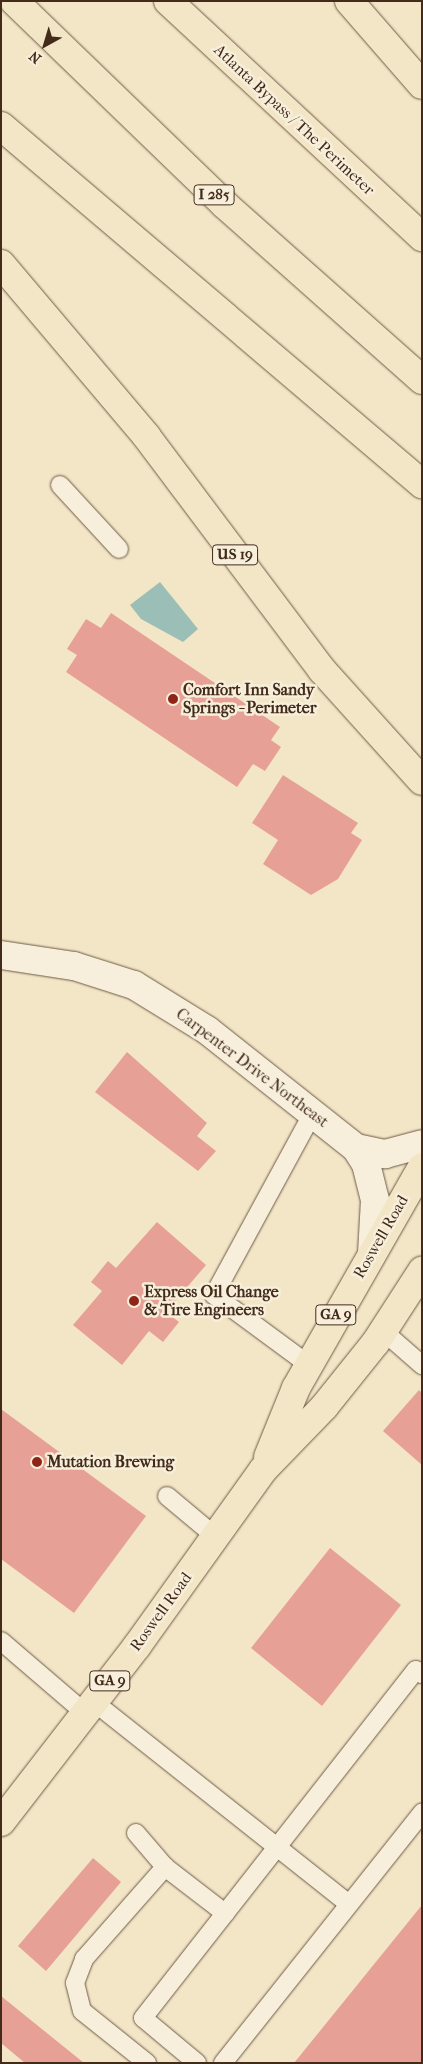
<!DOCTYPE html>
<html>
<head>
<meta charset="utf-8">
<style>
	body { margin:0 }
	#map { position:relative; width:423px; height:2064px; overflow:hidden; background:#f3e6c7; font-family:"IM FELL French Canon",serif }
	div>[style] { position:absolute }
	.water>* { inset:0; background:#9bbfb6 }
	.building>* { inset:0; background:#e7a096 }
	.roads { filter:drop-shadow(0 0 1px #6e5a46) drop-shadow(0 0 1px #6e5a46) }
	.service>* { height:18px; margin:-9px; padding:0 9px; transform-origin:9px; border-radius:9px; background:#f7efdb }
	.minor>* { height:28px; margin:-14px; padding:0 14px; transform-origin:14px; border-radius:14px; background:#f7efdb }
	.primary>* { height:28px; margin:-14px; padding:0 14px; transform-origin:14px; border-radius:14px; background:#f3e6c7 }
	.motorway>* { height:28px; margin:-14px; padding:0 14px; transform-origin:14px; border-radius:14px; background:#f3e6c7 }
	.dots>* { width:14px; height:14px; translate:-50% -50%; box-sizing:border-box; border:2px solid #f7efdb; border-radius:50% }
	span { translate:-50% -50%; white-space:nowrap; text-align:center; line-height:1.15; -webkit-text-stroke:5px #f7efdb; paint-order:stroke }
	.shield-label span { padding:1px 4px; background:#f7efdb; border:1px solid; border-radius:4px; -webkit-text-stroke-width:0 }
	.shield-label { font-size:15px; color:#422b1b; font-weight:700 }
	.street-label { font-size:16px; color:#422b1b }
	.poi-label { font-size:16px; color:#422b1b; font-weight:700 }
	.left { translate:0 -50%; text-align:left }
	.frame { position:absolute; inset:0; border:2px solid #422b1b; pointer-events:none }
	.north { position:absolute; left:20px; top:20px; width:50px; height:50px; -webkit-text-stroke:4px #f7efdb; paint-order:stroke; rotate:219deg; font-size:14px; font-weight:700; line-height:20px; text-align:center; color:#422b1b }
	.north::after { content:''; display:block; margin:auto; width:18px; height:22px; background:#422b1b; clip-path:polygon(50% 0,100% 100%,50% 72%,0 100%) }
</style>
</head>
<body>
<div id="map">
	<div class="water">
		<div style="clip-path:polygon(160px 582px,198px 629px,183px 642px,141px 619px,130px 605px)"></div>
	</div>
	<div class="building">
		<div style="clip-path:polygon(111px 613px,280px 727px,271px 740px,281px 747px,265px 771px,253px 764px,237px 787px,66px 672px,77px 655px,67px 649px,86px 619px,101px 628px)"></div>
		<div style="clip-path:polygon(283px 775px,358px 823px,351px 833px,362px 840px,338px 879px,311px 895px,263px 864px,278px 840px,252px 823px)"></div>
		<div style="clip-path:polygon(127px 1052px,207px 1123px,197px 1136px,216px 1151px,198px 1171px,95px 1092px)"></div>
		<div style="clip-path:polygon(157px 1222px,206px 1265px,166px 1312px,179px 1322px,163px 1342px,149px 1331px,122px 1365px,73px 1325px,102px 1291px,91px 1282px,108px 1261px,116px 1268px)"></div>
		<div style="clip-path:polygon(419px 1390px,422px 1393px,422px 1465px,383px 1431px)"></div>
		<div style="clip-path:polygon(1px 1409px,146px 1516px,74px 1613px,1px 1559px)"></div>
		<div style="clip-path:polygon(330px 1548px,401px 1605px,322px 1706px,251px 1648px)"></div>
		<div style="clip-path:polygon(93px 1858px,121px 1882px,46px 1971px,18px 1946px)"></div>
		<div style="clip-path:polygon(422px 1905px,422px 2063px,294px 2063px)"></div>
		<div style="clip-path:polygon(1px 1996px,84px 2063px,25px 2063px,1px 2043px)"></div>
	</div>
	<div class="roads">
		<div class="service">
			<div style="left:60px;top:485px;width:87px;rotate:47.3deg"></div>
			<div style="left:383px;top:1331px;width:52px;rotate:41.1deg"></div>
			<div style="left:309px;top:1365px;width:118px;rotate:-143.6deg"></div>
			<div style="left:214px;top:1295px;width:207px;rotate:-61.5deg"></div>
			<div style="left:167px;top:1496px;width:64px;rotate:39.9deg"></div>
			<div style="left:1px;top:1641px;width:111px;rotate:40.6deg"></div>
			<div style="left:94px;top:1702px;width:325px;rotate:38.4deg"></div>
			<div style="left:136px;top:1833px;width:45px;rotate:49.5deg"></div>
			<div style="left:165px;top:1867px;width:76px;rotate:37.5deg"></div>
			<div style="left:147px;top:2063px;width:83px;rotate:-141.3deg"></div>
			<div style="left:82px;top:2011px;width:29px;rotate:-104deg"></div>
			<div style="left:75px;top:1983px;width:26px;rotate:-69deg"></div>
			<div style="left:84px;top:1959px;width:123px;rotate:-48.6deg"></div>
			<div style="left:197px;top:2063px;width:70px;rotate:-140.2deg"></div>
			<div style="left:143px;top:2018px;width:442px;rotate:-51.9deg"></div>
			<div style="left:416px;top:1670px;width:7px;rotate:34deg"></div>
			<div style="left:223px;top:2063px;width:320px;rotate:-51.5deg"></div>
		</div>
		<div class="minor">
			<div style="left:1px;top:955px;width:74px;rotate:8.6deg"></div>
			<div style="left:74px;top:966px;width:63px;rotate:17.6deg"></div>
			<div style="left:134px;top:985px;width:86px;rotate:31.7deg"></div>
			<div style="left:207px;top:1030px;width:190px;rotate:38.4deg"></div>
			<div style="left:356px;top:1148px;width:30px;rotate:12deg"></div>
			<div style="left:385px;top:1154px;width:38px;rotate:-15deg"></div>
			<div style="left:356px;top:1148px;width:19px;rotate:58deg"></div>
			<div style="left:366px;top:1164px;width:37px;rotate:76deg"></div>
			<div style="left:375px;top:1200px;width:53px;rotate:93.2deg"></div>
		</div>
		<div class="primary">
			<div style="left:268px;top:1457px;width:74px;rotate:-67.9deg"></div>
			<div style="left:296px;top:1388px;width:254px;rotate:-60.3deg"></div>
			<div style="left:1px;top:1822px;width:222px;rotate:-52.3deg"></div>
			<div style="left:137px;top:1646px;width:216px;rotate:-54.4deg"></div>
			<div style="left:263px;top:1470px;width:88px;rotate:-45.9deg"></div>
			<div style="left:324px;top:1407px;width:83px;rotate:-51.3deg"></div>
			<div style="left:376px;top:1342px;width:85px;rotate:-57.1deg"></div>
		</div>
		<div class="motorway">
			<div style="left:14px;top:1px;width:292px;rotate:44deg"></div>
			<div style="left:224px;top:204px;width:265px;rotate:41.6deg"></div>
			<div style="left:168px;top:1px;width:347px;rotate:42.9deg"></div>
			<div style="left:349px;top:1px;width:111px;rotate:49deg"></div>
			<div style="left:1px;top:126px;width:553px;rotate:40.38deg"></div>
			<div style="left:1px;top:264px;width:226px;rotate:49.8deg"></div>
			<div style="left:147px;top:437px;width:291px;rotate:53.1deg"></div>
			<div style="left:322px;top:670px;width:149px;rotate:48deg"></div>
		</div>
	</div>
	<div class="dots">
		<div style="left:173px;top:699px;background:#8f2418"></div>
		<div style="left:134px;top:1301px;background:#8f2418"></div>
		<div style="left:37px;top:1462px;background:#8f2418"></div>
	</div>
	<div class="shield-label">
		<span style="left:214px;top:195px">I 285</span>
		<span style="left:235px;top:555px">US 19</span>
		<span style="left:336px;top:1315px">GA 9</span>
		<span style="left:110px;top:1681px">GA 9</span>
	</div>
	<div class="street-label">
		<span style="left:294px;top:120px;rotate:43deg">Atlanta Bypass / The Perimeter</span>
		<span style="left:252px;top:1068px;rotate:37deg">Carpenter Drive Northeast</span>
		<span style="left:381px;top:1237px;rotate:-60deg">Roswell Road</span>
		<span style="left:161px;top:1612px;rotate:-54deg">Roswell Road</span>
	</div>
	<div class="poi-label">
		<span class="left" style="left:183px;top:699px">Comfort Inn Sandy<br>Springs - Perimeter</span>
		<span class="left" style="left:144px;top:1301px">Express Oil Change<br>&amp; Tire Engineers</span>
		<span class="left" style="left:47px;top:1462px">Mutation Brewing</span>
	</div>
	<div class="frame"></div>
	<div class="north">N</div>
</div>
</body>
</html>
